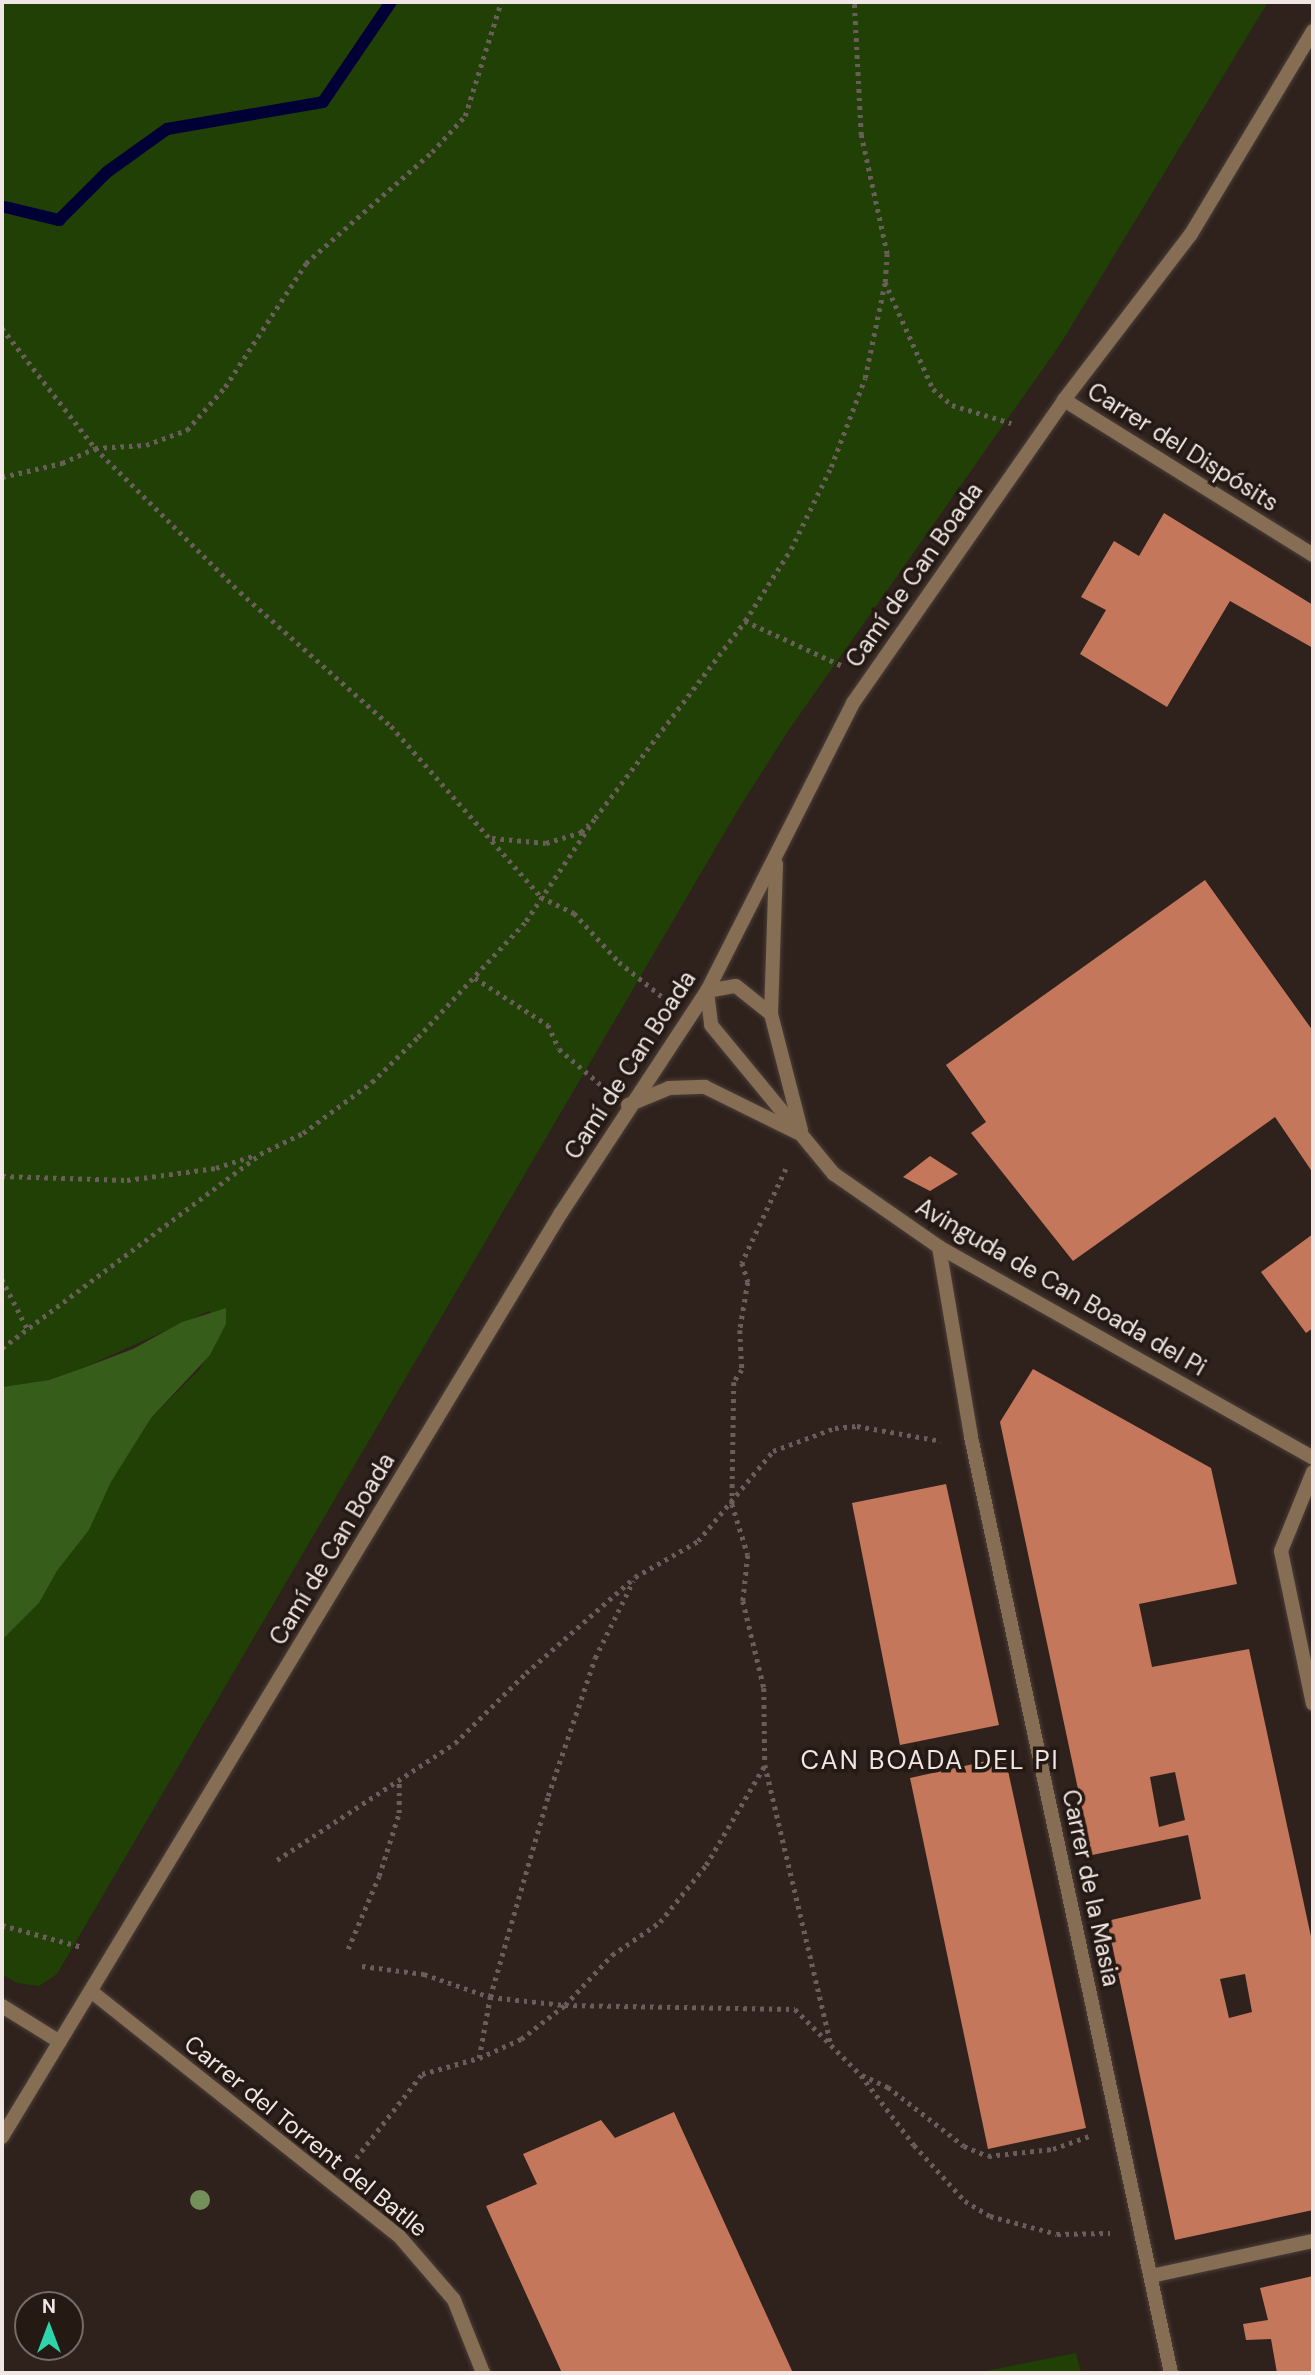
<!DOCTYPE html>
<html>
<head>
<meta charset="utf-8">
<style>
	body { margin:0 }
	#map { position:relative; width:1315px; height:2375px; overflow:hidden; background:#2f221d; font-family:"DM Sans",sans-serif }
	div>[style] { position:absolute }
	.green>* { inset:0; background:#204005 }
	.forest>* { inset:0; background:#365d1a }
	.stream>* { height:12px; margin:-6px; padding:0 6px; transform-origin:6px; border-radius:6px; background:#000036 }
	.building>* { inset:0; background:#c4775a }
	.path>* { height:4.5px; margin-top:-2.25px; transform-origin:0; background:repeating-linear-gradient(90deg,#6a5e5a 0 3.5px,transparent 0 8.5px) }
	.roads { filter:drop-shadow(0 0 2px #4a3e39) drop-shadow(0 0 2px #4a3e39) }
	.street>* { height:14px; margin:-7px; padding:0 7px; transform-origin:7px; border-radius:7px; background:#856e54 }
	.trees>* { width:20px; height:20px; margin:-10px; border-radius:50%; background:#748f5a }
	span { translate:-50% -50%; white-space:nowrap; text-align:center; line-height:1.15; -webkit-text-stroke:7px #251914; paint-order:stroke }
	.street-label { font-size:24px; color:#f0e7e4 }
	.neighbourhood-label { font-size:26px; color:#f0e7e4; letter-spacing:2px }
	.frame { position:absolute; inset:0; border:4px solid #f0e7e4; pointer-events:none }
	.north { position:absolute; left:14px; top:2291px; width:70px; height:70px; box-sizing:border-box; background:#251914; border:2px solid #766b67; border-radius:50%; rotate:0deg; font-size:19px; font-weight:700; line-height:28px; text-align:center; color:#f0e7e4 }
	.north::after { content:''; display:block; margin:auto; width:24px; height:32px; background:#2ed4aa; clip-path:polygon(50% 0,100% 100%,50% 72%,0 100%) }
</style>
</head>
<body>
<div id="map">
	<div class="green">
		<div style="clip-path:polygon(2px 2px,1268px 2px,1061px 343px,788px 731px,736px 813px,57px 1974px,39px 1986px,17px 1983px,2px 1974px,2px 1640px,39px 1603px,57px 1571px,89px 1530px,111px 1482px,151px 1418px,199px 1370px,226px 1324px,209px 1311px,83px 1368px,49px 1380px,2px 1387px)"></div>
		<div style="clip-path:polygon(1076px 2353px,1081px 2373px,976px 2373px)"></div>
	</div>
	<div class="forest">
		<div style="clip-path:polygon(226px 1308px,226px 1324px,210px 1355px,151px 1418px,111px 1482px,89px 1530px,57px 1571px,39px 1603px,2px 1640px,2px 1387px,49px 1380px,83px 1368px,133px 1349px,182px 1322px)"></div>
	</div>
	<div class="stream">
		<div style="left:5px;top:207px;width:56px;rotate:13.5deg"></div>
		<div style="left:59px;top:220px;width:68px;rotate:-45deg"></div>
		<div style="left:107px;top:172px;width:74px;rotate:-35.6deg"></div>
		<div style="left:167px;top:129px;width:158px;rotate:-9.8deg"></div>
		<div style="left:323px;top:102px;width:121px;rotate:-55.8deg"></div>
	</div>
	<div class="building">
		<div style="clip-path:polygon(1164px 513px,1313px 605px,1313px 648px,1230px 601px,1167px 707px,1080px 654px,1106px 610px,1081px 597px,1114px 541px,1139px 556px)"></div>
		<div style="clip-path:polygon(1205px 880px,1313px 1031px,1313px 1173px,1275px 1117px,1073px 1261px,971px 1133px,986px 1122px,946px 1065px)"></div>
		<div style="clip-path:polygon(930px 1156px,958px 1174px,930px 1191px,903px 1177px)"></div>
		<div style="clip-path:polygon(1313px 1234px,1313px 1328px,1306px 1333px,1261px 1272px)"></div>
		<div style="clip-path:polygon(evenodd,1033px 1369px,1211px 1468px,1237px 1584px,1139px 1604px,1152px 1667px,1249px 1649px,1313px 1946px,1313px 2210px,1175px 2240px,1107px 1921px,1201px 1899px,1188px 1835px,1092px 1855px,1000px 1422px,1033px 1369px,1175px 1772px,1185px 1820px,1159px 1827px,1150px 1777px,1175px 1772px,1033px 1369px,1245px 1974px,1252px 2012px,1229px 2018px,1220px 1979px,1245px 1974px)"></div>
		<div style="clip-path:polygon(946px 1484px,999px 1725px,900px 1745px,852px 1503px)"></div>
		<div style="clip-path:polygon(1005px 1757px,1086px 2128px,988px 2149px,910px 1778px)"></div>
		<div style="clip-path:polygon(674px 2112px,793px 2373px,562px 2373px,486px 2206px,537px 2184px,523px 2154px,601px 2120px,615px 2138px)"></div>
		<div style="clip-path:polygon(1313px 2276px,1313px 2373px,1277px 2373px,1271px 2339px,1246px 2340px,1243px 2324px,1268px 2320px,1260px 2288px)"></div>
	</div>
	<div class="path">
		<div style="left:885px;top:282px;width:117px;rotate:65.8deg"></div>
		<div style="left:933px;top:389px;width:25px;rotate:40deg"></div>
		<div style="left:952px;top:405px;width:62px;rotate:17deg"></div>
		<div style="left:2px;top:328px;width:152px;rotate:52.2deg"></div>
		<div style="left:95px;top:448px;width:204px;rotate:44.8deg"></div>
		<div style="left:240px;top:592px;width:202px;rotate:41.6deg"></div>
		<div style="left:391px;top:726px;width:227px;rotate:48.7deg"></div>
		<div style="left:541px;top:897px;width:37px;rotate:26deg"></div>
		<div style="left:574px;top:913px;width:67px;rotate:47.4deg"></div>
		<div style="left:619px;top:962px;width:59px;rotate:38.8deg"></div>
		<div style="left:2px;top:477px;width:62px;rotate:-13.1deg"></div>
		<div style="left:62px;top:463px;width:36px;rotate:-24deg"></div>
		<div style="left:95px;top:448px;width:51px;rotate:-3.4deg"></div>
		<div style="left:146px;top:445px;width:44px;rotate:-20.1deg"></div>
		<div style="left:187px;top:430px;width:57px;rotate:-48.5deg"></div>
		<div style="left:225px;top:387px;width:148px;rotate:-56.8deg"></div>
		<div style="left:306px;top:263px;width:168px;rotate:-41.4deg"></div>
		<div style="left:432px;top:152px;width:49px;rotate:-47.5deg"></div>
		<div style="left:465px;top:116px;width:120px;rotate:-72.5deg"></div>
		<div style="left:745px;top:621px;width:108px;rotate:24.7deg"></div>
		<div style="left:492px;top:838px;width:54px;rotate:5.3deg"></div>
		<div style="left:546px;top:843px;width:37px;rotate:-17deg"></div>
		<div style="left:581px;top:832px;width:11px;rotate:-45deg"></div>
		<div style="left:475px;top:978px;width:87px;rotate:32.8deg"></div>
		<div style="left:548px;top:1025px;width:26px;rotate:65deg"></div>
		<div style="left:559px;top:1049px;width:63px;rotate:40.5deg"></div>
		<div style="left:786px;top:1169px;width:104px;rotate:115.1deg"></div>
		<div style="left:742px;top:1263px;width:20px;rotate:72deg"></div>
		<div style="left:748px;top:1282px;width:49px;rotate:99.5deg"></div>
		<div style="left:740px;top:1330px;width:40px;rotate:87.1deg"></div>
		<div style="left:742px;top:1370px;width:14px;rotate:124deg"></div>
		<div style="left:734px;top:1382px;width:122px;rotate:90.9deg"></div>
		<div style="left:732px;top:1504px;width:53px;rotate:72.6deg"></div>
		<div style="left:748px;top:1555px;width:46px;rotate:96.2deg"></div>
		<div style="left:743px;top:1601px;width:89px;rotate:76.4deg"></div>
		<div style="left:764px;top:1688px;width:77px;rotate:89.3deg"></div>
		<div style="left:765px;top:1765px;width:288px;rotate:76.7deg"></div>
		<div style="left:2px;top:1176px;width:125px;rotate:1.8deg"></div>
		<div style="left:127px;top:1180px;width:90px;rotate:-7.7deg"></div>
		<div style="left:216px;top:1168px;width:39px;rotate:-18deg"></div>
		<div style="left:2px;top:1279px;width:57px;rotate:63deg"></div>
		<div style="left:2px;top:1348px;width:323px;rotate:-36.9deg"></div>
		<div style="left:260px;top:1154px;width:48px;rotate:-26deg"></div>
		<div style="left:303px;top:1133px;width:86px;rotate:-36.5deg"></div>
		<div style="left:372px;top:1082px;width:64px;rotate:-44.4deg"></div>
		<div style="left:418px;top:1037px;width:158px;rotate:-47deg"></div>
		<div style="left:526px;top:921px;width:124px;rotate:-56.2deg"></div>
		<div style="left:595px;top:818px;width:248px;rotate:-52.7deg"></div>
		<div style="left:745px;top:621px;width:85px;rotate:-57.4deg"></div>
		<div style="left:791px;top:549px;width:91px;rotate:-64deg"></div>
		<div style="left:831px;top:467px;width:95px;rotate:-69.1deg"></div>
		<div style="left:865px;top:378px;width:98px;rotate:-78.2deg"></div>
		<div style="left:885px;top:282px;width:28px;rotate:-86deg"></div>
		<div style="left:887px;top:254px;width:122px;rotate:-102.3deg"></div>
		<div style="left:861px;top:135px;width:133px;rotate:-93deg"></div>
		<div style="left:277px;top:1860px;width:213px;rotate:-33.3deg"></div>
		<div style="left:455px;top:1743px;width:100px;rotate:-44.6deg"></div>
		<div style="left:526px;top:1673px;width:145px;rotate:-41.4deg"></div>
		<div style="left:635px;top:1577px;width:73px;rotate:-29.7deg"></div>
		<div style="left:698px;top:1541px;width:117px;rotate:-50.2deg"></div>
		<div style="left:773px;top:1451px;width:66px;rotate:-20.4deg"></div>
		<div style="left:835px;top:1428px;width:22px;rotate:-5deg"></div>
		<div style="left:857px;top:1426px;width:85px;rotate:10.1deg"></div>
		<div style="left:2px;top:1925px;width:83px;rotate:15.4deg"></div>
		<div style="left:348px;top:1949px;width:79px;rotate:-67deg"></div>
		<div style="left:379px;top:1876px;width:66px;rotate:-72.4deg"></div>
		<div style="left:399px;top:1813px;width:33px;rotate:-90deg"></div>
		<div style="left:362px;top:1966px;width:63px;rotate:7.4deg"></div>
		<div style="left:424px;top:1974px;width:70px;rotate:19.2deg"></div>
		<div style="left:490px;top:1997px;width:75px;rotate:6.1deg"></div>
		<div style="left:565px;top:2005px;width:230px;rotate:1deg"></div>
		<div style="left:795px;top:2009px;width:93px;rotate:45deg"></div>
		<div style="left:861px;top:2075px;width:88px;rotate:52.9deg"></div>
		<div style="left:914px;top:2145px;width:76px;rotate:47.7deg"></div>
		<div style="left:965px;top:2201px;width:29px;rotate:31deg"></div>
		<div style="left:990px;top:2216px;width:69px;rotate:15deg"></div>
		<div style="left:1057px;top:2234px;width:53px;rotate:-1.1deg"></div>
		<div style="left:479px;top:2058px;width:62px;rotate:-79.8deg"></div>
		<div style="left:490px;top:1997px;width:209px;rotate:-73.9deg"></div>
		<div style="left:548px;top:1796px;width:146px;rotate:-71.2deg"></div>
		<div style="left:595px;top:1658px;width:86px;rotate:-63.7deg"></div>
		<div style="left:862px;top:2075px;width:29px;rotate:25deg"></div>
		<div style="left:888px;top:2087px;width:96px;rotate:37.8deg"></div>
		<div style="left:964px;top:2146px;width:26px;rotate:23deg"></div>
		<div style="left:988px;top:2156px;width:65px;rotate:-6.1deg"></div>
		<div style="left:1053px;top:2149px;width:41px;rotate:-19.7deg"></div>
		<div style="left:356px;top:2158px;width:107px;rotate:-51.8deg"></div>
		<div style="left:422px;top:2074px;width:59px;rotate:-15.7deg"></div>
		<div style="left:479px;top:2058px;width:46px;rotate:-24.3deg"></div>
		<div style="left:521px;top:2039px;width:56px;rotate:-37.7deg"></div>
		<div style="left:565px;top:2005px;width:69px;rotate:-46.8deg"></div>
		<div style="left:612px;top:1955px;width:58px;rotate:-34.5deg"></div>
		<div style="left:660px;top:1922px;width:73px;rotate:-51.1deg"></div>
		<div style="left:706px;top:1865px;width:116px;rotate:-59.5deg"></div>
	</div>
	<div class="roads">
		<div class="street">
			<div style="left:1064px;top:400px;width:293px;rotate:31.9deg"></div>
			<div style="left:776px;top:864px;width:150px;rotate:91.9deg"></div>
			<div style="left:771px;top:1014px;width:120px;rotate:75.5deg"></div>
			<div style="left:707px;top:991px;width:34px;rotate:83deg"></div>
			<div style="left:711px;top:1025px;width:193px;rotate:50.5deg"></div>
			<div style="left:834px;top:1174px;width:128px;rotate:34.8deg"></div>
			<div style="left:939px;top:1247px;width:429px;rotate:29.4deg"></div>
			<div style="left:707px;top:991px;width:29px;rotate:-10deg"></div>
			<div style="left:736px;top:986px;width:45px;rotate:38.7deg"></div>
			<div style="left:628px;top:1105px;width:44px;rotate:-22.5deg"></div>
			<div style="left:669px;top:1088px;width:36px;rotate:-2deg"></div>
			<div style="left:705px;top:1087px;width:104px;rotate:26.3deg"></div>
			<div style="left:939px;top:1247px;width:193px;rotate:80.4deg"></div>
			<div style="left:971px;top:1437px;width:957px;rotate:77.94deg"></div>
			<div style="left:1313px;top:1472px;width:85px;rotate:112.1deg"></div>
			<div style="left:1281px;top:1551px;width:156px;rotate:78.2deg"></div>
			<div style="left:92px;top:1992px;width:392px;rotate:38.5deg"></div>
			<div style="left:399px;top:2236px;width:84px;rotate:49.3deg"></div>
			<div style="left:454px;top:2300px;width:79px;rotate:68.3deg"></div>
			<div style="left:2px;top:2006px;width:68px;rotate:31.8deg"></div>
			<div style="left:2px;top:2137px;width:1080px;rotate:-58.83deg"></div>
			<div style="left:561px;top:1213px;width:266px;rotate:-56.7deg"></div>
			<div style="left:707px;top:991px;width:323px;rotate:-63.1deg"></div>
			<div style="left:853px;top:703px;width:369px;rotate:-55.1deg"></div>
			<div style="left:1064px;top:400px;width:209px;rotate:-52.6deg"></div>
			<div style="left:1191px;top:234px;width:237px;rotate:-59deg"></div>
			<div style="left:1151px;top:2276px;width:166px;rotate:-12.2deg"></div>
		</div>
	</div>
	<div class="trees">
		<div style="left:200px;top:2200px"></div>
	</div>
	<div class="street-label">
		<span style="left:1183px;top:447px;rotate:32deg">Carrer del Dispósits</span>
		<span style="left:914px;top:575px;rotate:-55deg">Camí de Can Boada</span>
		<span style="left:630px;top:1065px;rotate:-57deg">Camí de Can Boada</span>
		<span style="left:1061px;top:1287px;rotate:30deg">Avinguda de Can Boada del Pi</span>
		<span style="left:332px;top:1549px;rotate:-59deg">Camí de Can Boada</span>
		<span style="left:1091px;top:1888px;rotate:78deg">Carrer de la Masia</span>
		<span style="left:306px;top:2136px;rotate:39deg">Carrer del Torrent del Batlle</span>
	</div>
	<div class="neighbourhood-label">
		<span style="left:930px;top:1761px">CAN BOADA DEL PI</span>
	</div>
	<div class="frame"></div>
	<div class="north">N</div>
</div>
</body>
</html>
